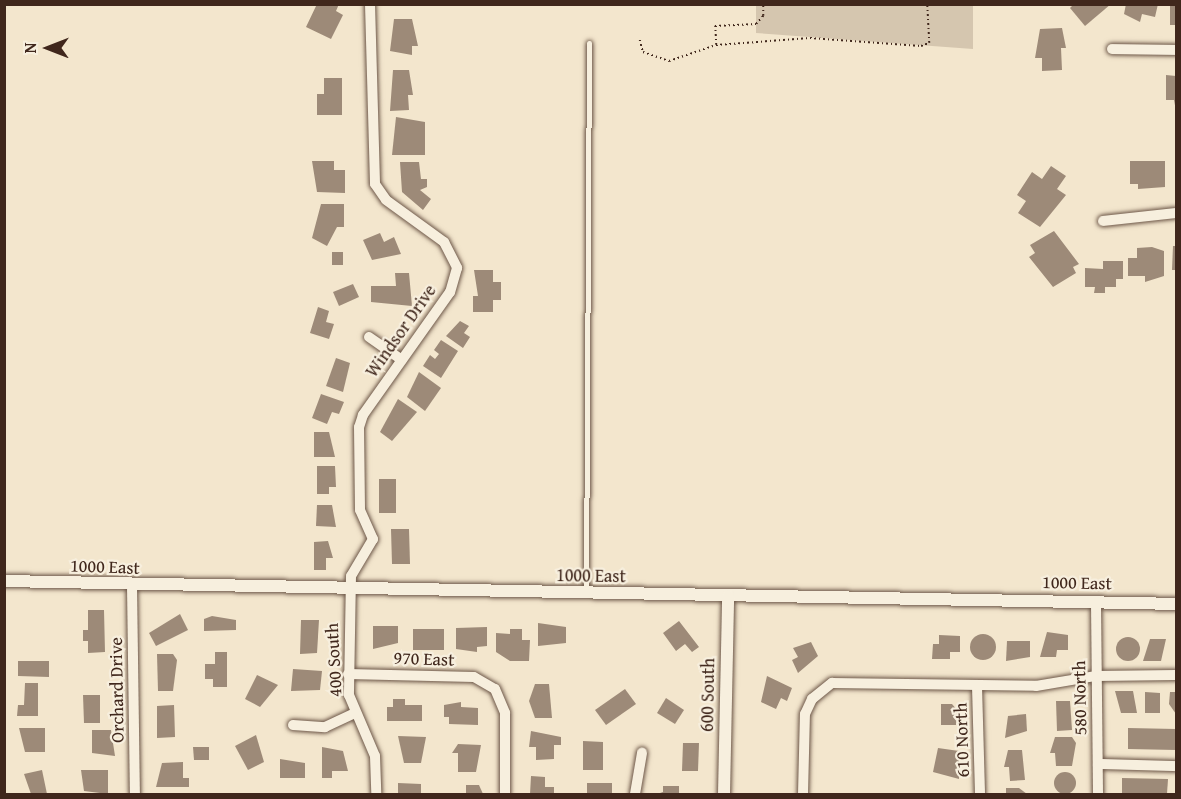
<!DOCTYPE html>
<html>
<head>
<meta charset="utf-8">
<style>
	body { margin:0 }
	#map { position:relative; width:1181px; height:799px; overflow:hidden; background:#f3e6cd; font-family:"Gentium Book Plus",serif }
	div>[style] { position:absolute }
	.green>* { inset:0; background:#d5c6af }
	.building>* { inset:0; background:#9d8a78 }
	.round { border-radius:50% }
	.path>* { height:1.5px; margin-top:-0.75px; transform-origin:0; background:repeating-linear-gradient(90deg,#40271c 0 1.5px,transparent 0 4.5px) }
	.roads { filter:drop-shadow(0 0 2px #6d5748) drop-shadow(0 0 2px #6d5748) }
	.service>* { height:5px; margin:-2.5px; padding:0 2.5px; transform-origin:2.5px; border-radius:2.5px; background:#f7efde }
	.minor>* { height:10px; margin:-5px; padding:0 5px; transform-origin:5px; border-radius:5px; background:#f7efde }
	.tertiary>* { height:12px; margin:-6px; padding:0 6px; transform-origin:6px; border-radius:6px; background:#f7efde }
	span { translate:-50% -50%; white-space:nowrap; text-align:center; line-height:1.15; -webkit-text-stroke:4.5px #f7efde; paint-order:stroke }
	.street-label { font-size:18px; color:#40271c }
	.frame { position:absolute; inset:0; border:6px solid #40271c; pointer-events:none }
	.north { position:absolute; left:18px; top:18px; width:60px; height:60px; -webkit-text-stroke:4px #f7efde; paint-order:stroke; rotate:270deg; font-size:16px; font-weight:700; line-height:24px; text-align:center; color:#40271c }
	.north::after { content:''; display:block; margin:auto; width:21px; height:27px; background:#40271c; clip-path:polygon(50% 0,100% 100%,50% 72%,0 100%) }
</style>
</head>
<body>
<div id="map">
	<div class="green">
		<div style="clip-path:polygon(756px 5px,973px 5px,973px 49px,756px 33px)"></div>
	</div>
	<div class="building">
		<div style="clip-path:polygon(317px 4px,339px 4px,336px 11px,343px 15px,331px 39px,306px 27px)"></div>
		<div style="clip-path:polygon(1074px 4px,1111px 4px,1085px 26px,1070px 8px)"></div>
		<div style="clip-path:polygon(1126px 4px,1132px 5px,1158px 4px,1155px 17px,1142px 14px,1140px 22px,1124px 14px)"></div>
		<div style="clip-path:polygon(1170px 4px,1176px 4px,1176px 25px,1170px 25px)"></div>
		<div style="clip-path:polygon(394px 19px,412px 19px,418px 46px,412px 46px,412px 55px,390px 51px)"></div>
		<div style="clip-path:polygon(1062px 28px,1066px 48px,1061px 48px,1062px 70px,1042px 71px,1042px 58px,1035px 58px,1040px 29px)"></div>
		<div style="clip-path:polygon(393px 70px,409px 70px,413px 95px,408px 95px,409px 110px,390px 111px)"></div>
		<div style="clip-path:polygon(1166px 75px,1176px 76px,1176px 111px,1174px 100px,1166px 100px)"></div>
		<div style="clip-path:polygon(324px 78px,342px 78px,342px 115px,317px 115px,317px 94px,324px 94px)"></div>
		<div style="clip-path:polygon(396px 117px,425px 122px,425px 155px,392px 155px)"></div>
		<div style="clip-path:polygon(312px 161px,334px 161px,334px 170px,345px 170px,345px 193px,317px 192px)"></div>
		<div style="clip-path:polygon(1130px 161px,1165px 161px,1165px 187px,1138px 189px,1138px 184px,1130px 184px)"></div>
		<div style="clip-path:polygon(400px 162px,419px 162px,421px 179px,427px 179px,427px 187px,420px 190px,431px 199px,423px 210px,402px 192px)"></div>
		<div style="clip-path:polygon(1051px 166px,1066px 176px,1057px 189px,1066px 195px,1040px 227px,1018px 213px,1026px 201px,1017px 195px,1032px 172px,1042px 179px)"></div>
		<div style="clip-path:polygon(321px 204px,344px 204px,344px 227px,337px 227px,327px 246px,312px 238px)"></div>
		<div style="clip-path:polygon(1054px 231px,1079px 264px,1073px 267px,1076px 273px,1053px 287px,1029px 257px,1035px 253px,1030px 245px)"></div>
		<div style="clip-path:polygon(380px 233px,384px 242px,394px 237px,401px 254px,372px 260px,363px 240px)"></div>
		<div style="clip-path:polygon(1173px 246px,1176px 246px,1176px 270px,1172px 270px)"></div>
		<div style="clip-path:polygon(1152px 247px,1164px 251px,1164px 276px,1145px 282px,1145px 276px,1128px 276px,1128px 258px,1137px 258px,1137px 248px)"></div>
		<div style="clip-path:polygon(332px 252px,343px 252px,343px 265px,332px 265px)"></div>
		<div style="clip-path:polygon(1103px 261px,1123px 261px,1123px 279px,1116px 279px,1116px 287px,1105px 287px,1105px 293px,1094px 293px,1095px 287px,1085px 287px,1085px 268px,1103px 269px)"></div>
		<div style="clip-path:polygon(474px 270px,493px 270px,493px 282px,501px 282px,501px 300px,493px 300px,493px 312px,473px 312px,473px 296px,478px 296px)"></div>
		<div style="clip-path:polygon(395px 273px,409px 273px,412px 306px,371px 302px,371px 286px,396px 286px)"></div>
		<div style="clip-path:polygon(353px 284px,359px 297px,339px 306px,333px 292px)"></div>
		<div style="clip-path:polygon(318px 307px,329px 311px,326px 322px,334px 324px,329px 339px,310px 333px)"></div>
		<div style="clip-path:polygon(460px 321px,469px 326px,464px 333px,470px 337px,463px 348px,446px 336px)"></div>
		<div style="clip-path:polygon(441px 340px,458px 351px,441px 378px,423px 366px,430px 355px,435px 359px,439px 354px,434px 350px)"></div>
		<div style="clip-path:polygon(336px 358px,350px 363px,343px 392px,326px 386px)"></div>
		<div style="clip-path:polygon(419px 372px,441px 388px,425px 411px,407px 397px)"></div>
		<div style="clip-path:polygon(321px 394px,344px 402px,339px 414px,332px 412px,327px 424px,312px 418px)"></div>
		<div style="clip-path:polygon(398px 399px,417px 412px,392px 441px,380px 432px)"></div>
		<div style="clip-path:polygon(314px 432px,329px 432px,335px 457px,314px 457px)"></div>
		<div style="clip-path:polygon(317px 466px,335px 466px,336px 487px,329px 487px,329px 494px,317px 494px)"></div>
		<div style="clip-path:polygon(379px 479px,396px 479px,396px 513px,379px 513px)"></div>
		<div style="clip-path:polygon(317px 505px,332px 505px,336px 527px,316px 526px)"></div>
		<div style="clip-path:polygon(391px 529px,409px 529px,410px 564px,392px 564px)"></div>
		<div style="clip-path:polygon(328px 541px,333px 558px,326px 558px,326px 570px,314px 570px,314px 542px)"></div>
		<div style="clip-path:polygon(88px 610px,104px 610px,105px 652px,88px 653px,88px 641px,83px 641px,83px 630px,88px 630px)"></div>
		<div style="clip-path:polygon(180px 614px,188px 630px,156px 646px,149px 633px)"></div>
		<div style="clip-path:polygon(212px 616px,236px 620px,236px 630px,204px 631px,204px 619px)"></div>
		<div style="clip-path:polygon(301px 620px,319px 620px,317px 653px,300px 654px)"></div>
		<div style="clip-path:polygon(679px 621px,699px 647px,692px 652px,685px 644px,676px 651px,663px 633px)"></div>
		<div style="clip-path:polygon(538px 623px,566px 627px,566px 643px,538px 646px)"></div>
		<div style="clip-path:polygon(373px 626px,398px 626px,398px 643px,373px 649px)"></div>
		<div style="clip-path:polygon(487px 627px,487px 646px,477px 647px,477px 652px,456px 649px,456px 628px)"></div>
		<div style="clip-path:polygon(413px 629px,444px 629px,444px 650px,413px 650px)"></div>
		<div style="clip-path:polygon(510px 629px,522px 629px,522px 640px,530px 640px,529px 661px,510px 661px,496px 652px,496px 633px,510px 634px)"></div>
		<div style="clip-path:polygon(1047px 632px,1068px 635px,1068px 650px,1057px 650px,1056px 657px,1040px 657px)"></div>
		<div class="round" style="left:970px;top:634px;width:26px;height:26px"></div>
		<div style="clip-path:polygon(939px 635px,960px 636px,960px 652px,950px 652px,950px 659px,932px 659px,933px 644px,939px 644px)"></div>
		<div class="round" style="left:1116px;top:637px;width:24px;height:24px"></div>
		<div style="clip-path:polygon(1150px 639px,1166px 639px,1161px 661px,1143px 661px)"></div>
		<div style="clip-path:polygon(1007px 641px,1030px 641px,1030px 657px,1006px 661px)"></div>
		<div style="clip-path:polygon(811px 642px,818px 656px,798px 673px,792px 660px,798px 657px,793px 648px)"></div>
		<div style="clip-path:polygon(215px 652px,227px 652px,227px 687px,213px 687px,213px 679px,205px 679px,205px 664px,215px 664px)"></div>
		<div style="clip-path:polygon(157px 654px,173px 654px,177px 660px,173px 691px,158px 691px)"></div>
		<div style="clip-path:polygon(18px 661px,49px 661px,49px 677px,18px 676px)"></div>
		<div style="clip-path:polygon(293px 669px,322px 671px,320px 690px,291px 691px)"></div>
		<div style="clip-path:polygon(257px 675px,278px 685px,260px 707px,245px 699px)"></div>
		<div style="clip-path:polygon(767px 676px,792px 688px,787px 701px,781px 698px,776px 709px,761px 702px)"></div>
		<div style="clip-path:polygon(25px 683px,38px 683px,38px 716px,17px 716px,18px 705px,24px 705px)"></div>
		<div style="clip-path:polygon(535px 684px,549px 684px,552px 718px,535px 718px,529px 701px)"></div>
		<div style="clip-path:polygon(625px 689px,636px 704px,606px 725px,595px 710px)"></div>
		<div style="clip-path:polygon(1115px 691px,1133px 691px,1137px 713px,1121px 713px)"></div>
		<div style="clip-path:polygon(1145px 692px,1160px 693px,1160px 713px,1145px 713px)"></div>
		<div style="clip-path:polygon(1170px 692px,1176px 692px,1176px 714px,1169px 704px)"></div>
		<div style="clip-path:polygon(83px 695px,100px 695px,100px 723px,84px 723px)"></div>
		<div style="clip-path:polygon(666px 698px,684px 710px,675px 724px,657px 713px)"></div>
		<div style="clip-path:polygon(393px 699px,405px 699px,405px 705px,422px 705px,422px 721px,387px 721px,387px 707px,393px 707px)"></div>
		<div style="clip-path:polygon(1056px 701px,1070px 701px,1072px 730px,1057px 731px)"></div>
		<div style="clip-path:polygon(461px 702px,461px 707px,478px 708px,478px 725px,449px 724px,449px 717px,444px 717px,444px 705px)"></div>
		<div style="clip-path:polygon(941px 704px,952px 704px,957px 710px,956px 725px,941px 725px)"></div>
		<div style="clip-path:polygon(174px 705px,175px 737px,157px 738px,157px 706px)"></div>
		<div style="clip-path:polygon(1026px 714px,1027px 731px,1005px 738px,1008px 716px)"></div>
		<div style="clip-path:polygon(19px 728px,45px 728px,45px 752px,25px 752px)"></div>
		<div style="clip-path:polygon(1128px 728px,1176px 729px,1176px 750px,1128px 749px)"></div>
		<div style="clip-path:polygon(92px 730px,111px 730px,115px 756px,92px 753px)"></div>
		<div style="clip-path:polygon(531px 731px,561px 737px,561px 745px,554px 745px,554px 759px,536px 760px,536px 747px,529px 747px)"></div>
		<div style="clip-path:polygon(256px 735px,264px 762px,248px 770px,235px 746px)"></div>
		<div style="clip-path:polygon(398px 736px,426px 737px,421px 763px,404px 763px)"></div>
		<div style="clip-path:polygon(1055px 737px,1072px 737px,1076px 743px,1072px 766px,1056px 766px,1055px 753px,1050px 753px)"></div>
		<div style="clip-path:polygon(583px 741px,603px 742px,603px 770px,583px 770px)"></div>
		<div style="clip-path:polygon(683px 743px,699px 743px,698px 771px,682px 771px)"></div>
		<div style="clip-path:polygon(458px 744px,481px 745px,476px 772px,458px 772px,458px 753px,452px 753px)"></div>
		<div style="clip-path:polygon(193px 747px,209px 747px,209px 760px,194px 760px)"></div>
		<div style="clip-path:polygon(322px 747px,343px 751px,348px 771px,332px 771px,332px 778px,322px 778px)"></div>
		<div style="clip-path:polygon(938px 748px,959px 751px,959px 779px,933px 772px)"></div>
		<div style="clip-path:polygon(1008px 750px,1022px 750px,1025px 780px,1010px 781px,1009px 767px,1004px 767px)"></div>
		<div style="clip-path:polygon(280px 759px,305px 763px,305px 778px,280px 778px)"></div>
		<div style="clip-path:polygon(183px 762px,183px 778px,189px 778px,189px 787px,156px 787px,162px 763px)"></div>
		<div style="clip-path:polygon(42px 770px,47px 794px,31px 794px,24px 774px)"></div>
		<div style="clip-path:polygon(81px 770px,108px 770px,108px 794px,84px 791px)"></div>
		<div class="round" style="left:1054px;top:772px;width:22px;height:22px"></div>
		<div style="clip-path:polygon(531px 776px,545px 777px,545px 787px,554px 787px,554px 794px,530px 794px)"></div>
		<div style="clip-path:polygon(1122px 778px,1168px 779px,1167px 794px,1122px 794px)"></div>
		<div style="clip-path:polygon(398px 783px,421px 784px,421px 794px,398px 794px)"></div>
		<div style="clip-path:polygon(587px 783px,612px 783px,612px 794px,587px 794px)"></div>
		<div style="clip-path:polygon(466px 785px,479px 785px,483px 794px,466px 794px)"></div>
		<div style="clip-path:polygon(663px 786px,679px 786px,679px 794px,657px 794px,663px 792px)"></div>
		<div style="clip-path:polygon(1006px 788px,1019px 788px,1027px 794px,1006px 794px)"></div>
	</div>
	<div class="path">
		<div style="left:640px;top:40px;width:12px;rotate:76deg"></div>
		<div style="left:643px;top:52px;width:28px;rotate:19deg"></div>
		<div style="left:669px;top:61px;width:50px;rotate:-18.8deg"></div>
		<div style="left:716px;top:45px;width:94px;rotate:-4.3deg"></div>
		<div style="left:810px;top:38px;width:111px;rotate:4.1deg"></div>
		<div style="left:921px;top:46px;width:9px;rotate:-21deg"></div>
		<div style="left:929px;top:43px;width:39px;rotate:-93deg"></div>
		<div style="left:716px;top:45px;width:19px;rotate:-93deg"></div>
		<div style="left:715px;top:26px;width:41px;rotate:-2.8deg"></div>
		<div style="left:756px;top:24px;width:11px;rotate:-49deg"></div>
		<div style="left:763px;top:16px;width:12px;rotate:-90deg"></div>
	</div>
	<div class="roads">
		<div class="service">
			<div style="left:586px;top:592px;width:549px;rotate:-89.69deg"></div>
		</div>
		<div class="minor">
			<div style="left:370px;top:4px;width:180px;rotate:88.4deg"></div>
			<div style="left:375px;top:184px;width:19px;rotate:55deg"></div>
			<div style="left:386px;top:200px;width:72px;rotate:35.9deg"></div>
			<div style="left:444px;top:242px;width:29px;rotate:63deg"></div>
			<div style="left:457px;top:268px;width:25px;rotate:106deg"></div>
			<div style="left:450px;top:292px;width:151px;rotate:125.3deg"></div>
			<div style="left:363px;top:415px;width:13px;rotate:108deg"></div>
			<div style="left:359px;top:427px;width:83px;rotate:89.3deg"></div>
			<div style="left:360px;top:510px;width:32px;rotate:66deg"></div>
			<div style="left:373px;top:539px;width:43px;rotate:120.7deg"></div>
			<div style="left:351px;top:576px;width:119px;rotate:91deg"></div>
			<div style="left:349px;top:695px;width:66px;rotate:66.9deg"></div>
			<div style="left:375px;top:756px;width:38px;rotate:88deg"></div>
			<div style="left:1112px;top:49px;width:64px;rotate:0.9deg"></div>
			<div style="left:1103px;top:221px;width:73px;rotate:-6.3deg"></div>
			<div style="left:369px;top:337px;width:40px;rotate:34.9deg"></div>
			<div style="left:132px;top:586px;width:208px;rotate:89.2deg"></div>
			<div style="left:1096px;top:602px;width:192px;rotate:89.4deg"></div>
			<div style="left:348px;top:674px;width:126px;rotate:1.4deg"></div>
			<div style="left:474px;top:677px;width:24px;rotate:30deg"></div>
			<div style="left:495px;top:689px;width:26px;rotate:67deg"></div>
			<div style="left:505px;top:713px;width:81px;rotate:90deg"></div>
			<div style="left:977px;top:686px;width:108px;rotate:88.4deg"></div>
			<div style="left:293px;top:725px;width:32px;rotate:4deg"></div>
			<div style="left:325px;top:727px;width:33px;rotate:-25deg"></div>
			<div style="left:1098px;top:764px;width:78px;rotate:1.5deg"></div>
			<div style="left:635px;top:794px;width:42px;rotate:-80.3deg"></div>
			<div style="left:803px;top:794px;width:80px;rotate:-88.6deg"></div>
			<div style="left:805px;top:714px;width:17px;rotate:-65deg"></div>
			<div style="left:812px;top:699px;width:26px;rotate:-39deg"></div>
			<div style="left:832px;top:683px;width:204px;rotate:0.8deg"></div>
			<div style="left:1036px;top:686px;width:61px;rotate:-9.5deg"></div>
			<div style="left:1096px;top:676px;width:80px;rotate:-0.7deg"></div>
		</div>
		<div class="tertiary">
			<div style="left:4px;top:581px;width:1172px;rotate:1.12deg"></div>
			<div style="left:724px;top:794px;width:198px;rotate:-88.8deg"></div>
		</div>
	</div>
	<div class="street-label">
		<span style="left:401px;top:331px;rotate:-55deg">Windsor Drive</span>
		<span style="left:105px;top:567px;rotate:2deg">1000 East</span>
		<span style="left:591px;top:576px;rotate:1deg">1000 East</span>
		<span style="left:1077px;top:583px;rotate:1deg">1000 East</span>
		<span style="left:424px;top:659px;rotate:2deg">970 East</span>
		<span style="left:334px;top:660px;rotate:-93deg">400 South</span>
		<span style="left:117px;top:690px;rotate:-91deg">Orchard Drive</span>
		<span style="left:708px;top:695px;rotate:-89deg">600 South</span>
		<span style="left:1080px;top:698px;rotate:-91deg">580 North</span>
		<span style="left:962px;top:740px;rotate:-92deg">610 North</span>
	</div>
	<div class="frame"></div>
	<div class="north">N</div>
</div>
</body>
</html>
